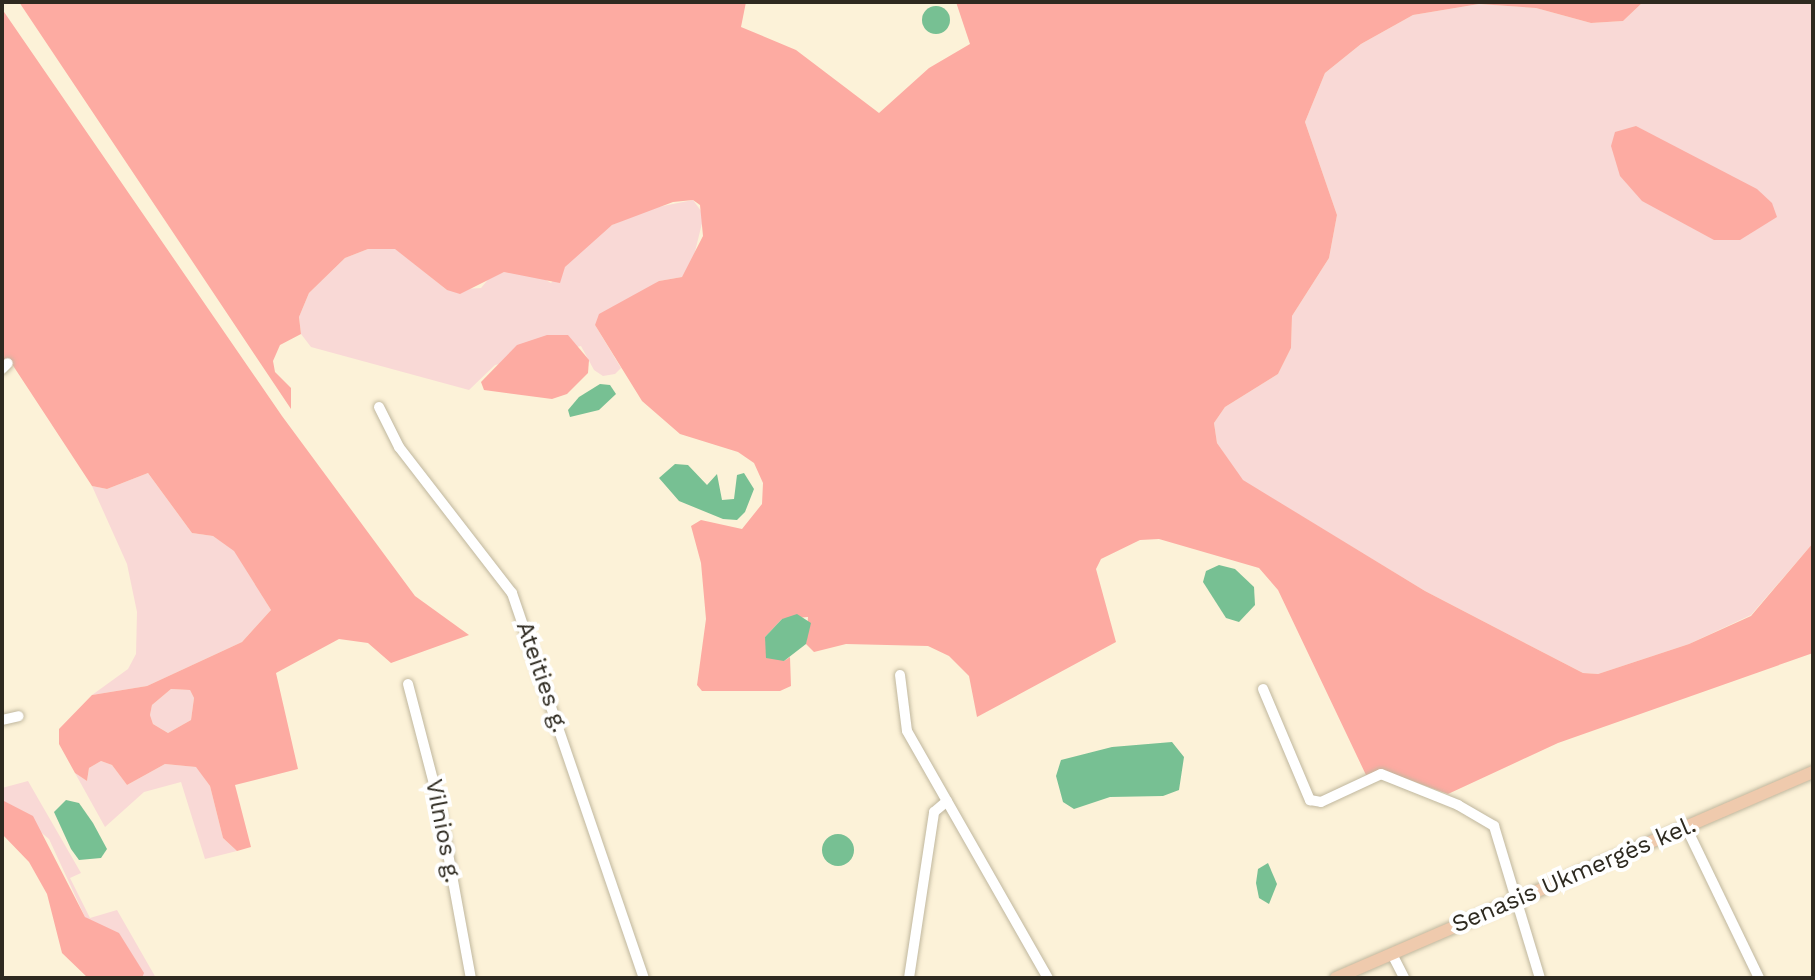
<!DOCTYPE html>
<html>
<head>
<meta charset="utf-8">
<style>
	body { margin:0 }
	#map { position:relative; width:1815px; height:980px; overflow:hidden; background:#fcf2d8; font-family:"Work Sans",sans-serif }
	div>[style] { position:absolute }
	.green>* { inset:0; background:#f9d9d6 }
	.forest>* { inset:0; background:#fdaba2 }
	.water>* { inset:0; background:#77c093 }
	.round { border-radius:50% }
	.roads { filter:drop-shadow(0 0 2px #c0b79e) drop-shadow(0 0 2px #c0b79e) }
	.minor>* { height:10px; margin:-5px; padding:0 5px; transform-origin:5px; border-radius:5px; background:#fff }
	.major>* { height:12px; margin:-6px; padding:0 6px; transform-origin:6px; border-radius:6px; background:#efcaad }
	span { translate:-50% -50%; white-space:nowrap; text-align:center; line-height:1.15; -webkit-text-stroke:8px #fff; paint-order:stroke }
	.street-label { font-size:24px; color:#2e2a20 }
	.frame { position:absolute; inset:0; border:4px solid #2e2a20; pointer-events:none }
</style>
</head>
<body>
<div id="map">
	<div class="green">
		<div style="clip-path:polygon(1643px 2px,1813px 2px,1813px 543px,1751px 615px,1689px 644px,1598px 674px,1583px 673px,1425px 591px,1242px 480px,1217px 443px,1214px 423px,1225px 407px,1278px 374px,1291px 348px,1292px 316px,1329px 258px,1337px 215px,1305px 122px,1325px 73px,1361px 44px,1413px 15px,1479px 4px,1536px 8px,1591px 23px,1623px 21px)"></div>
		<div style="clip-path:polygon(693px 200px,704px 215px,692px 264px,682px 277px,659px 281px,595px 325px,621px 368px,615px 374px,603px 376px,594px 370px,581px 346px,495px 365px,469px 390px,311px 347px,301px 334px,299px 317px,309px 293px,345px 258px,368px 249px,396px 249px,447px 290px,481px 288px,491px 276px,504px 272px,539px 276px,551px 283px,584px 245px,612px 225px,648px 209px)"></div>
		<div style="clip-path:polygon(148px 473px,192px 533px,213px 536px,234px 550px,271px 610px,242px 642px,147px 686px,92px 695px,128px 669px,136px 654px,137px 612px,127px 564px,92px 486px,107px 489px)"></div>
		<div style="clip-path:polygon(171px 689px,190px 690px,194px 698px,191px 720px,168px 733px,153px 724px,150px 715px,152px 705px)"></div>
		<div style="clip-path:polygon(101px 761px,112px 765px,127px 785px,165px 764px,197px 767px,210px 786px,223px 838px,237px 851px,205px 859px,181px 782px,144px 792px,105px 827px,75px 773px,87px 781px,89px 768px)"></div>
		<div style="clip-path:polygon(28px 781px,81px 873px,70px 878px,90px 918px,117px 910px,156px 978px,142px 978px,136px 961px,85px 917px,49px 839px,2px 800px,2px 788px)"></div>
	</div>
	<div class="forest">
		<div style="clip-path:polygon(19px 2px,746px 2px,741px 27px,796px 50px,879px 113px,929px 68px,970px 44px,956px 2px,1643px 2px,1623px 21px,1591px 23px,1536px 8px,1479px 4px,1413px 15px,1361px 44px,1325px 73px,1305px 122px,1337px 215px,1329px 258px,1292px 316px,1291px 348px,1278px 374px,1225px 407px,1214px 423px,1217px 443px,1243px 480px,1425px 591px,1583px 673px,1598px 674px,1689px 644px,1751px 616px,1813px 543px,1813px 653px,1558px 743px,1448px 794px,1382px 770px,1366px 775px,1278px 590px,1259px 568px,1159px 539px,1140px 540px,1101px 559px,1096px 569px,1116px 642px,977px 717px,969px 676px,949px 656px,928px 646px,846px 644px,814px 652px,806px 644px,808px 617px,782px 619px,765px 637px,784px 661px,790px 657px,791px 686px,780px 691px,702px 691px,697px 685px,706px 619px,701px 563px,691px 526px,701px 520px,742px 529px,762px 504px,763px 483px,754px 463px,738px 452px,680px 434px,642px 401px,595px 325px,599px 314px,659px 281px,682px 277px,703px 236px,700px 205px,693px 200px,673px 202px,612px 225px,565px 267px,560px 283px,504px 272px,460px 294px,447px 290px,395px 249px,368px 249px,345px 258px,309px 293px,299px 317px,301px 334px,280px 345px,273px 361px,275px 372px,291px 388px,291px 409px)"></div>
		<div style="clip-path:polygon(evenodd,2px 9px,282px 416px,415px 596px,469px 635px,391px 663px,368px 643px,339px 639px,276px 673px,298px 769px,235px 785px,251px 847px,237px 851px,223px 838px,210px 786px,196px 767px,165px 764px,127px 785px,112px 765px,101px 761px,89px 768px,87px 781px,75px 773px,59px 744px,59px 729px,92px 695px,147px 686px,242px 642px,271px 610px,234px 551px,213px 536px,192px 533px,148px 473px,107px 489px,92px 486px,12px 364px,2px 361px,2px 9px,171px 689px,190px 690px,194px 698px,191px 720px,168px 733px,153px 724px,150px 715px,152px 705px,171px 689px)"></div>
		<div style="clip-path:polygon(1636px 126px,1757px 189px,1772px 203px,1777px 217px,1740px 240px,1714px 240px,1642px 201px,1620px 176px,1611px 146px,1615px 132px)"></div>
		<div style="clip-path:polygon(547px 335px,568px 335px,589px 360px,588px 373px,567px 394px,552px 399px,484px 390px,481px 382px,517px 345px)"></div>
		<div style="clip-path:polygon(2px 800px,33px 816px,85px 917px,119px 933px,144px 973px,142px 978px,88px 978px,62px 953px,47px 894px,29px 862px,2px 834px)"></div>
	</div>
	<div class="water">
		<div class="round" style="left:922px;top:6px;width:28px;height:28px"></div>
		<div style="clip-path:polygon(600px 384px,610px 385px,616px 394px,599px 410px,570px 417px,568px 410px,579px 397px)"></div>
		<div style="clip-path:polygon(675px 464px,688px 465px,707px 485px,717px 474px,722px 500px,734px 499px,737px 475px,744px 473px,754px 489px,745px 512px,737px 520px,723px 519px,679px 501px,659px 478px)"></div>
		<div style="clip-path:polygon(1219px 565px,1235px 569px,1254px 587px,1255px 605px,1239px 622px,1226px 618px,1203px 582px,1206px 571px)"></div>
		<div style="clip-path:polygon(797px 614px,811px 623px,806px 644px,784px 661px,766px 658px,765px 637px,782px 619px)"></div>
		<div style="clip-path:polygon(1172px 742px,1184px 757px,1179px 790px,1163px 796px,1110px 797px,1074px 809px,1063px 802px,1056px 776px,1061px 760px,1112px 747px)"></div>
		<div style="clip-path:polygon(66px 800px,79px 803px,93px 823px,107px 849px,101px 858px,79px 860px,71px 849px,54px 812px)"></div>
		<div class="round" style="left:822px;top:834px;width:32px;height:32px"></div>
		<div style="clip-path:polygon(1268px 863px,1277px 884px,1269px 904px,1259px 898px,1256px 883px,1258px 869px)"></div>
	</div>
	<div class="roads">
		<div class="minor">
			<div style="left:2px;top:369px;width:8px;rotate:-45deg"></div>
			<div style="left:379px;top:407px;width:45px;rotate:63.4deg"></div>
			<div style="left:399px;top:447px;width:185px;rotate:52.3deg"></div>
			<div style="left:512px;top:593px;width:407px;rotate:71.1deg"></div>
			<div style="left:900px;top:675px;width:56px;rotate:82.9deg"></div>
			<div style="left:907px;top:731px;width:284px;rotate:60.3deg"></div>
			<div style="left:408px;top:684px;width:119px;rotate:75.4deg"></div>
			<div style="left:438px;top:799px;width:182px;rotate:79.6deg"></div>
			<div style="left:1263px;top:689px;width:121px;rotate:67.1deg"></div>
			<div style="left:1310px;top:800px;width:11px;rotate:10deg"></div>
			<div style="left:1321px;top:802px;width:66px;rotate:-25deg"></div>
			<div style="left:1381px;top:774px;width:83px;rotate:21.9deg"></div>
			<div style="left:1458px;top:805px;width:42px;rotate:30.3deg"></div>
			<div style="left:1494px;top:826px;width:159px;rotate:73.2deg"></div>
			<div style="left:2px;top:720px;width:17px;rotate:-13deg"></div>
			<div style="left:1686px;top:827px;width:168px;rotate:64.2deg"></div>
			<div style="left:1392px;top:954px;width:27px;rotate:63deg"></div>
			<div style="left:909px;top:978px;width:168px;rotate:-81.4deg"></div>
			<div style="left:934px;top:812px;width:17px;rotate:-40deg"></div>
		</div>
		<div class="major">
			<div style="left:1336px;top:978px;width:520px;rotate:-23.36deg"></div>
		</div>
	</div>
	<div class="street-label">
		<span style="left:542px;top:677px;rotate:71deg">Ateities g.</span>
		<span style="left:443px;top:831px;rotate:79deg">Vilnios g.</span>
		<span style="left:1574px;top:875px;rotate:-23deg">Senasis Ukmergės kel.</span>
	</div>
	<div class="frame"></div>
</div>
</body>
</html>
